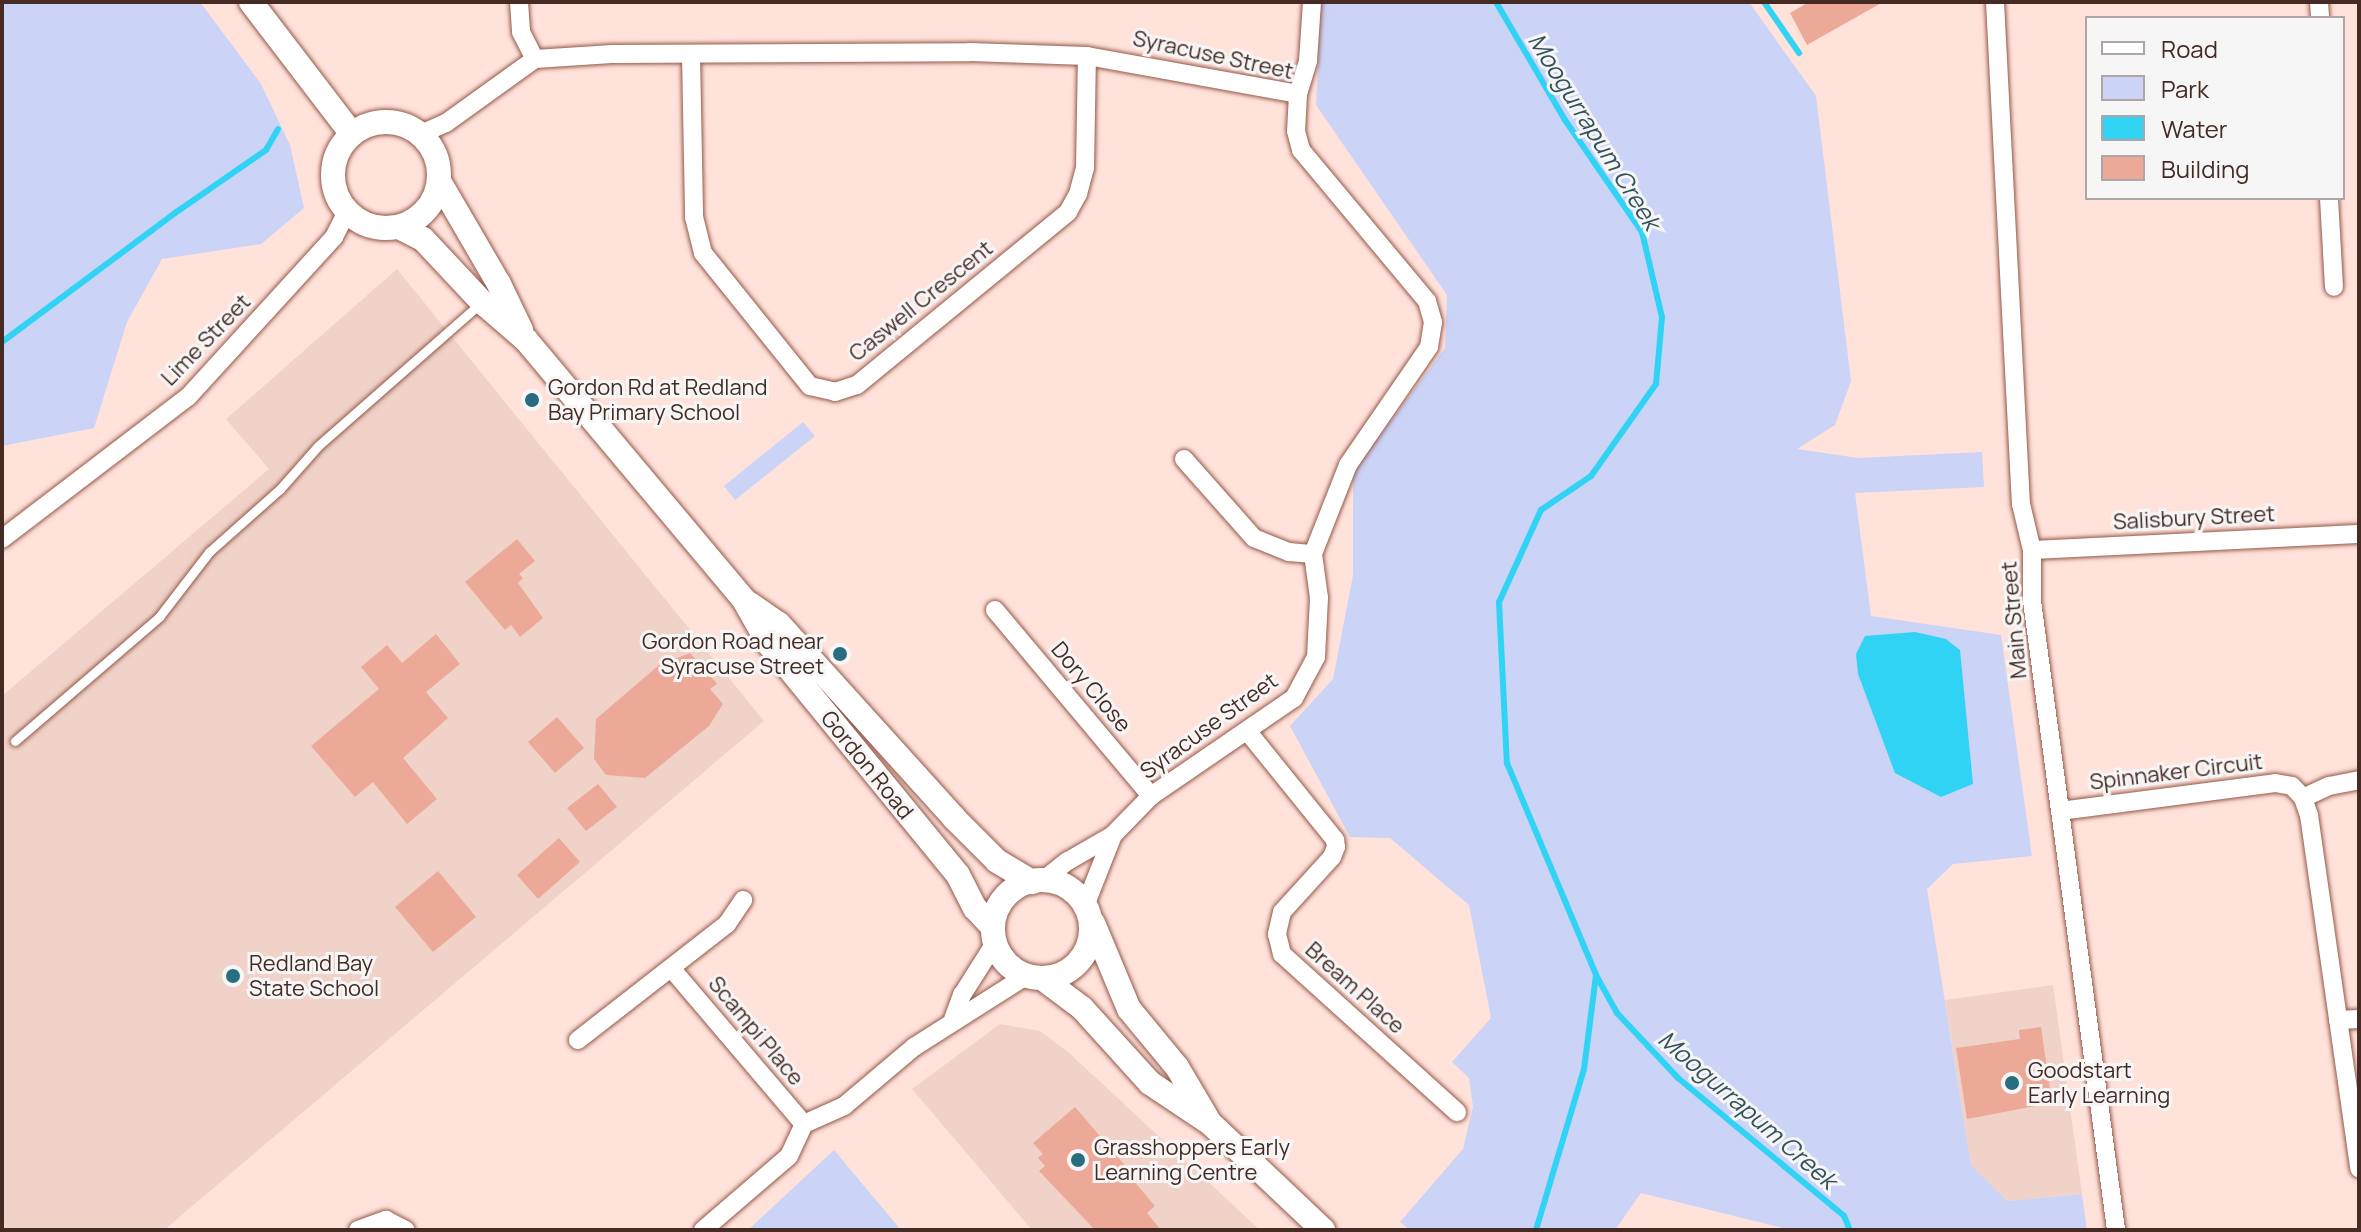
<!DOCTYPE html>
<html>
<head>
<meta charset="utf-8">
<style>
	body { margin:0 }
	#map { position:relative; width:2361px; height:1232px; overflow:hidden; background:#ffe2da; font-family:Manrope,sans-serif }
	div>[style] { position:absolute }
	.built>* { inset:0; background:#f0d2c9 }
	.green>* { inset:0; background:#cbd3f7 }
	.water>* { inset:0; background:#31d3f5 }
	.stream>* { height:6px; margin:-3px; padding:0 3px; transform-origin:3px; border-radius:3px; background:#31d3f5 }
	.building>* { inset:0; background:#eca997 }
	.roads { filter:drop-shadow(0 0 2px #945848) drop-shadow(0 0 2px #945848) }
	.service>* { height:9px; margin:-4.5px; padding:0 4.5px; transform-origin:4.5px; border-radius:4.5px; background:#fff }
	.minor>* { height:18px; margin:-9px; padding:0 9px; transform-origin:9px; border-radius:9px; background:#fff }
	.tertiary>* { height:24px; margin:-12px; padding:0 12px; transform-origin:12px; border-radius:12px; background:#fff }
	.tertiary>.ring { margin:-12px; padding:0; box-sizing:content-box; background:none; border:24px solid #fff; border-radius:50% }
	.dots>* { width:22px; height:22px; translate:-50% -50%; box-sizing:border-box; border:4px solid #f6f6f6; border-radius:50% }
	span { translate:-50% -50%; white-space:nowrap; text-align:center; line-height:1.15; -webkit-text-stroke:6px #f6f6f6; paint-order:stroke }
	.street-label { font-size:22px; color:#452b24 }
	.poi-label { font-size:22px; color:#452b24 }
	.left { translate:0 -50%; text-align:left }
	.right { translate:-100% -50%; text-align:right }
	.water-label { font-size:24px; color:#33525a; font-style:italic }
	.frame { position:absolute; inset:0; border:4px solid #452b24; pointer-events:none }
	.legend { position:absolute; left:2085px; top:16px; width:260px; height:184px; box-sizing:border-box; background:#f6f6f6; border:2px solid #afa5a2; margin:0; padding:10px 14px; list-style:none; font-size:24px; color:#452b24 }
	.legend li { display:flex; align-items:center; gap:16px; height:40px }
	.legend b { width:40px; border:2px solid #afa5a2 }
</style>
</head>
<body>
<div id="map">
	<div class="built">
		<div style="clip-path:polygon(397px 269px,764px 721px,164px 1230px,2px 1230px,2px 696px,269px 469px,226px 419px)"></div>
		<div style="clip-path:polygon(2053px 985px,2082px 1194px,2006px 1201px,1971px 1165px,1945px 1000px)"></div>
		<div style="clip-path:polygon(1000px 1024px,1040px 1031px,1068px 1052px,1260px 1230px,1032px 1230px,912px 1089px)"></div>
	</div>
	<div class="green">
		<div style="clip-path:polygon(2px 2px,200px 2px,261px 84px,290px 145px,304px 208px,261px 244px,162px 259px,127px 322px,94px 428px,2px 446px)"></div>
		<div style="clip-path:polygon(1321px 2px,1749px 2px,1816px 96px,1851px 381px,1835px 425px,1797px 449px,1858px 458px,1982px 452px,1984px 487px,1855px 493px,1871px 616px,2001px 635px,2032px 856px,1953px 864px,1927px 889px,1971px 1165px,2007px 1201px,2082px 1194px,2087px 1230px,1791px 1230px,1641px 1193px,1615px 1230px,1410px 1230px,1400px 1222px,1463px 1149px,1473px 1107px,1469px 1078px,1452px 1062px,1491px 1018px,1469px 905px,1390px 838px,1350px 837px,1290px 726px,1333px 679px,1353px 575px,1353px 472px,1445px 348px,1447px 295px,1316px 105px)"></div>
		<div style="clip-path:polygon(803px 422px,815px 436px,735px 500px,724px 486px)"></div>
		<div style="clip-path:polygon(834px 1150px,901px 1230px,748px 1230px)"></div>
	</div>
	<div class="water">
		<div style="clip-path:polygon(1915px 632px,1946px 639px,1960px 650px,1973px 784px,1941px 797px,1895px 773px,1858px 674px,1856px 654px,1865px 636px)"></div>
	</div>
	<div class="stream">
		<div style="left:1496px;top:2px;width:137px;rotate:59.7deg"></div>
		<div style="left:1565px;top:120px;width:136px;rotate:55.5deg"></div>
		<div style="left:1642px;top:232px;width:87px;rotate:76.8deg"></div>
		<div style="left:1662px;top:317px;width:67px;rotate:95.1deg"></div>
		<div style="left:1656px;top:384px;width:113px;rotate:125.2deg"></div>
		<div style="left:1591px;top:476px;width:60px;rotate:145.8deg"></div>
		<div style="left:1541px;top:510px;width:101px;rotate:114.5deg"></div>
		<div style="left:1499px;top:602px;width:161px;rotate:87.2deg"></div>
		<div style="left:1507px;top:763px;width:230px;rotate:67.2deg"></div>
		<div style="left:1596px;top:975px;width:43px;rotate:61.1deg"></div>
		<div style="left:1617px;top:1013px;width:89px;rotate:46.8deg"></div>
		<div style="left:1678px;top:1078px;width:216px;rotate:39.7deg"></div>
		<div style="left:1844px;top:1216px;width:15px;rotate:67deg"></div>
		<div style="left:1764px;top:2px;width:62px;rotate:55.5deg"></div>
		<div style="left:2px;top:342px;width:216px;rotate:-36.7deg"></div>
		<div style="left:175px;top:213px;width:111px;rotate:-34.7deg"></div>
		<div style="left:266px;top:150px;width:24px;rotate:-60deg"></div>
		<div style="left:1536px;top:1230px;width:168px;rotate:-73.4deg"></div>
		<div style="left:1584px;top:1069px;width:95px;rotate:-82.7deg"></div>
	</div>
	<div class="building">
		<div style="clip-path:polygon(1809px 2px,1883px 2px,1807px 45px,1790px 13px)"></div>
		<div style="clip-path:polygon(517px 539px,535px 561px,519px 574px,523px 578px,518px 583px,543px 618px,520px 637px,511px 625px,505px 630px,465px 582px)"></div>
		<div style="clip-path:polygon(436px 634px,460px 664px,426px 692px,448px 718px,403px 758px,437px 799px,407px 824px,373px 782px,355px 797px,311px 746px,379px 689px,361px 667px,387px 645px,402px 663px)"></div>
		<div style="clip-path:polygon(690px 653px,717px 684px,710px 689px,723px 704px,709px 726px,645px 778px,606px 775px,594px 759px,596px 719px,659px 665px)"></div>
		<div style="clip-path:polygon(557px 717px,584px 748px,555px 773px,528px 742px)"></div>
		<div style="clip-path:polygon(598px 784px,617px 807px,586px 831px,567px 808px)"></div>
		<div style="clip-path:polygon(559px 838px,580px 862px,538px 899px,517px 875px)"></div>
		<div style="clip-path:polygon(438px 871px,476px 917px,433px 952px,395px 907px)"></div>
		<div style="clip-path:polygon(2041px 1027px,2051px 1096px,2034px 1099px,2035px 1106px,1967px 1119px,1956px 1048px,2020px 1039px,2019px 1030px)"></div>
		<div style="clip-path:polygon(1075px 1107px,1135px 1177px,1132px 1179px,1155px 1206px,1147px 1213px,1161px 1230px,1095px 1230px,1039px 1171px,1045px 1166px,1038px 1158px,1043px 1154px,1033px 1143px)"></div>
	</div>
	<div class="roads">
		<div class="service">
			<div style="left:15px;top:741px;width:190px;rotate:-40.7deg"></div>
			<div style="left:159px;top:617px;width:82px;rotate:-52.4deg"></div>
			<div style="left:209px;top:552px;width:95px;rotate:-41.6deg"></div>
			<div style="left:280px;top:489px;width:57px;rotate:-48.5deg"></div>
			<div style="left:318px;top:446px;width:218px;rotate:-41.3deg"></div>
		</div>
		<div class="minor">
			<div style="left:519px;top:2px;width:30px;rotate:86deg"></div>
			<div style="left:521px;top:32px;width:30px;rotate:63deg"></div>
			<div style="left:1995px;top:2px;width:503px;rotate:87.04deg"></div>
			<div style="left:2021px;top:504px;width:47px;rotate:76.6deg"></div>
			<div style="left:2032px;top:550px;width:51px;rotate:90deg"></div>
			<div style="left:2032px;top:601px;width:635px;rotate:82.39deg"></div>
			<div style="left:2319px;top:2px;width:16px;rotate:86deg"></div>
			<div style="left:691px;top:55px;width:162px;rotate:88.9deg"></div>
			<div style="left:694px;top:217px;width:37px;rotate:76deg"></div>
			<div style="left:703px;top:253px;width:171px;rotate:51.2deg"></div>
			<div style="left:810px;top:386px;width:26px;rotate:13deg"></div>
			<div style="left:835px;top:392px;width:23px;rotate:-18deg"></div>
			<div style="left:857px;top:385px;width:273px;rotate:-39.3deg"></div>
			<div style="left:1068px;top:212px;width:21px;rotate:-61deg"></div>
			<div style="left:1078px;top:194px;width:27px;rotate:-75deg"></div>
			<div style="left:1085px;top:168px;width:112px;rotate:-89deg"></div>
			<div style="left:1298px;top:94px;width:34px;rotate:-73deg"></div>
			<div style="left:1308px;top:61px;width:59px;rotate:-86.1deg"></div>
			<div style="left:421px;top:134px;width:27px;rotate:-24deg"></div>
			<div style="left:446px;top:123px;width:110px;rotate:-35.7deg"></div>
			<div style="left:535px;top:59px;width:77px;rotate:-3.7deg"></div>
			<div style="left:612px;top:54px;width:358px;rotate:-0.3deg"></div>
			<div style="left:970px;top:52px;width:117px;rotate:2deg"></div>
			<div style="left:1087px;top:56px;width:214px;rotate:10.2deg"></div>
			<div style="left:1298px;top:94px;width:37px;rotate:93deg"></div>
			<div style="left:1296px;top:131px;width:20px;rotate:75deg"></div>
			<div style="left:1301px;top:150px;width:197px;rotate:50.2deg"></div>
			<div style="left:1427px;top:301px;width:22px;rotate:74deg"></div>
			<div style="left:1433px;top:322px;width:25px;rotate:99deg"></div>
			<div style="left:1429px;top:347px;width:143px;rotate:124.5deg"></div>
			<div style="left:1348px;top:465px;width:96px;rotate:111.5deg"></div>
			<div style="left:1313px;top:554px;width:44px;rotate:82.2deg"></div>
			<div style="left:1319px;top:598px;width:59px;rotate:92.9deg"></div>
			<div style="left:1316px;top:657px;width:47px;rotate:118.2deg"></div>
			<div style="left:1294px;top:698px;width:173px;rotate:145.6deg"></div>
			<div style="left:1151px;top:796px;width:54px;rotate:134.3deg"></div>
			<div style="left:1113px;top:835px;width:76px;rotate:111.5deg"></div>
			<div style="left:2329px;top:198px;width:89px;rotate:86.8deg"></div>
			<div style="left:1184px;top:459px;width:106px;rotate:48.5deg"></div>
			<div style="left:1254px;top:538px;width:38px;rotate:22deg"></div>
			<div style="left:1289px;top:552px;width:24px;rotate:5deg"></div>
			<div style="left:2px;top:539px;width:234px;rotate:-37.4deg"></div>
			<div style="left:188px;top:397px;width:217px;rotate:-47.6deg"></div>
			<div style="left:334px;top:237px;width:28px;rotate:-63deg"></div>
			<div style="left:2032px;top:550px;width:327px;rotate:-2.8deg"></div>
			<div style="left:995px;top:610px;width:243px;rotate:50deg"></div>
			<div style="left:1248px;top:732px;width:139px;rotate:51.1deg"></div>
			<div style="left:1335px;top:840px;width:7px;rotate:82deg"></div>
			<div style="left:1336px;top:847px;width:11px;rotate:112deg"></div>
			<div style="left:1332px;top:857px;width:74px;rotate:132.3deg"></div>
			<div style="left:1282px;top:912px;width:23px;rotate:103deg"></div>
			<div style="left:1277px;top:934px;width:21px;rotate:76deg"></div>
			<div style="left:1282px;top:954px;width:236px;rotate:42.1deg"></div>
			<div style="left:2303px;top:798px;width:29px;rotate:-25deg"></div>
			<div style="left:2329px;top:786px;width:31px;rotate:-11deg"></div>
			<div style="left:2060px;top:811px;width:217px;rotate:-7.4deg"></div>
			<div style="left:2275px;top:783px;width:17px;rotate:10deg"></div>
			<div style="left:2292px;top:786px;width:16px;rotate:47deg"></div>
			<div style="left:2303px;top:798px;width:18px;rotate:71deg"></div>
			<div style="left:2309px;top:815px;width:357px;rotate:81.9deg"></div>
			<div style="left:1042px;top:881px;width:33px;rotate:-38deg"></div>
			<div style="left:1068px;top:861px;width:52px;rotate:-30deg"></div>
			<div style="left:671px;top:968px;width:205px;rotate:49.6deg"></div>
			<div style="left:2338px;top:1020px;width:21px;rotate:-3deg"></div>
			<div style="left:952px;top:1022px;width:29px;rotate:-70deg"></div>
			<div style="left:962px;top:995px;width:62px;rotate:-57.6deg"></div>
			<div style="left:578px;top:1040px;width:189px;rotate:-37.9deg"></div>
			<div style="left:727px;top:924px;width:29px;rotate:-56deg"></div>
			<div style="left:358px;top:1230px;width:30px;rotate:-20deg"></div>
			<div style="left:386px;top:1220px;width:22px;rotate:27deg"></div>
			<div style="left:703px;top:1230px;width:113px;rotate:-40.7deg"></div>
			<div style="left:789px;top:1156px;width:35px;rotate:-65deg"></div>
			<div style="left:804px;top:1124px;width:44px;rotate:-24.2deg"></div>
			<div style="left:844px;top:1106px;width:92px;rotate:-40.1deg"></div>
			<div style="left:914px;top:1047px;width:133px;rotate:-32.4deg"></div>
		</div>
		<div class="tertiary">
			<div style="left:251px;top:2px;width:165px;rotate:52.6deg"></div>
			<div class="ring" style="left:333px;top:122px;width:82px;height:82px"></div>
			<div style="left:439px;top:181px;width:119px;rotate:59.8deg"></div>
			<div style="left:499px;top:284px;width:51px;rotate:64.4deg"></div>
			<div style="left:399px;top:227px;width:27px;rotate:27deg"></div>
			<div style="left:423px;top:239px;width:86px;rotate:46.9deg"></div>
			<div style="left:482px;top:302px;width:58px;rotate:40.8deg"></div>
			<div style="left:526px;top:340px;width:339px;rotate:50deg"></div>
			<div style="left:744px;top:600px;width:51px;rotate:60.4deg"></div>
			<div style="left:769px;top:644px;width:298px;rotate:50.7deg"></div>
			<div style="left:958px;top:875px;width:37px;rotate:63deg"></div>
			<div style="left:975px;top:908px;width:26px;rotate:47deg"></div>
			<div style="left:750px;top:604px;width:35px;rotate:35deg"></div>
			<div style="left:779px;top:624px;width:261px;rotate:47.9deg"></div>
			<div style="left:954px;top:818px;width:61px;rotate:45deg"></div>
			<div style="left:997px;top:861px;width:41px;rotate:31deg"></div>
			<div class="ring" style="left:993px;top:880px;width:74px;height:74px"></div>
			<div style="left:1093px;top:923px;width:93px;rotate:67.3deg"></div>
			<div style="left:1129px;top:1009px;width:75px;rotate:50.4deg"></div>
			<div style="left:1177px;top:1067px;width:59px;rotate:59.5deg"></div>
			<div style="left:1042px;top:978px;width:50px;rotate:36.9deg"></div>
			<div style="left:1082px;top:1008px;width:101px;rotate:47.8deg"></div>
			<div style="left:1150px;top:1083px;width:72px;rotate:33.7deg"></div>
			<div style="left:1210px;top:1123px;width:156px;rotate:43.4deg"></div>
		</div>
	</div>
	<div class="dots">
		<div style="left:532px;top:400px;background:#296e7e"></div>
		<div style="left:840px;top:654px;background:#296e7e"></div>
		<div style="left:233px;top:976px;background:#296e7e"></div>
		<div style="left:2012px;top:1083px;background:#296e7e"></div>
		<div style="left:1078px;top:1160px;background:#296e7e"></div>
	</div>
	<div class="street-label">
		<span style="left:1213px;top:55px;rotate:12deg">Syracuse Street</span>
		<span style="left:921px;top:301px;rotate:-39deg">Caswell Crescent</span>
		<span style="left:206px;top:340px;rotate:-46deg">Lime Street</span>
		<span style="left:2194px;top:518px;rotate:-3deg">Salisbury Street</span>
		<span style="left:2014px;top:620px;rotate:-95deg">Main Street</span>
		<span style="left:1091px;top:687px;rotate:50deg">Dory Close</span>
		<span style="left:1209px;top:726px;rotate:-36deg">Syracuse Street</span>
		<span style="left:867px;top:765px;rotate:51deg">Gordon Road</span>
		<span style="left:2176px;top:772px;rotate:-7deg">Spinnaker Circuit</span>
		<span style="left:1355px;top:988px;rotate:42deg">Bream Place</span>
		<span style="left:756px;top:1031px;rotate:50deg">Scampi Place</span>
	</div>
	<div class="poi-label">
		<span class="left" style="left:548px;top:400px">Gordon Rd at Redland<br>Bay Primary School</span>
		<span class="right" style="left:824px;top:654px">Gordon Road near<br>Syracuse Street</span>
		<span class="left" style="left:249px;top:976px">Redland Bay<br>State School</span>
		<span class="left" style="left:2028px;top:1083px">Goodstart<br>Early Learning</span>
		<span class="left" style="left:1094px;top:1160px">Grasshoppers Early<br>Learning Centre</span>
	</div>
	<div class="water-label">
		<span style="left:1595px;top:131px;rotate:58deg">Moogurrapum Creek</span>
		<span style="left:1748px;top:1109px;rotate:41deg">Moogurrapum Creek</span>
	</div>
	<div class="frame"></div>
	<ul class="legend">
	<li><b style="height:10px;background:#fff"></b>Road</li>
	<li><b style="height:22px;background:#cbd3f7"></b>Park</li>
	<li><b style="height:22px;background:#31d3f5"></b>Water</li>
	<li><b style="height:22px;background:#eca997"></b>Building</li>
	</ul>
</div>
</body>
</html>
